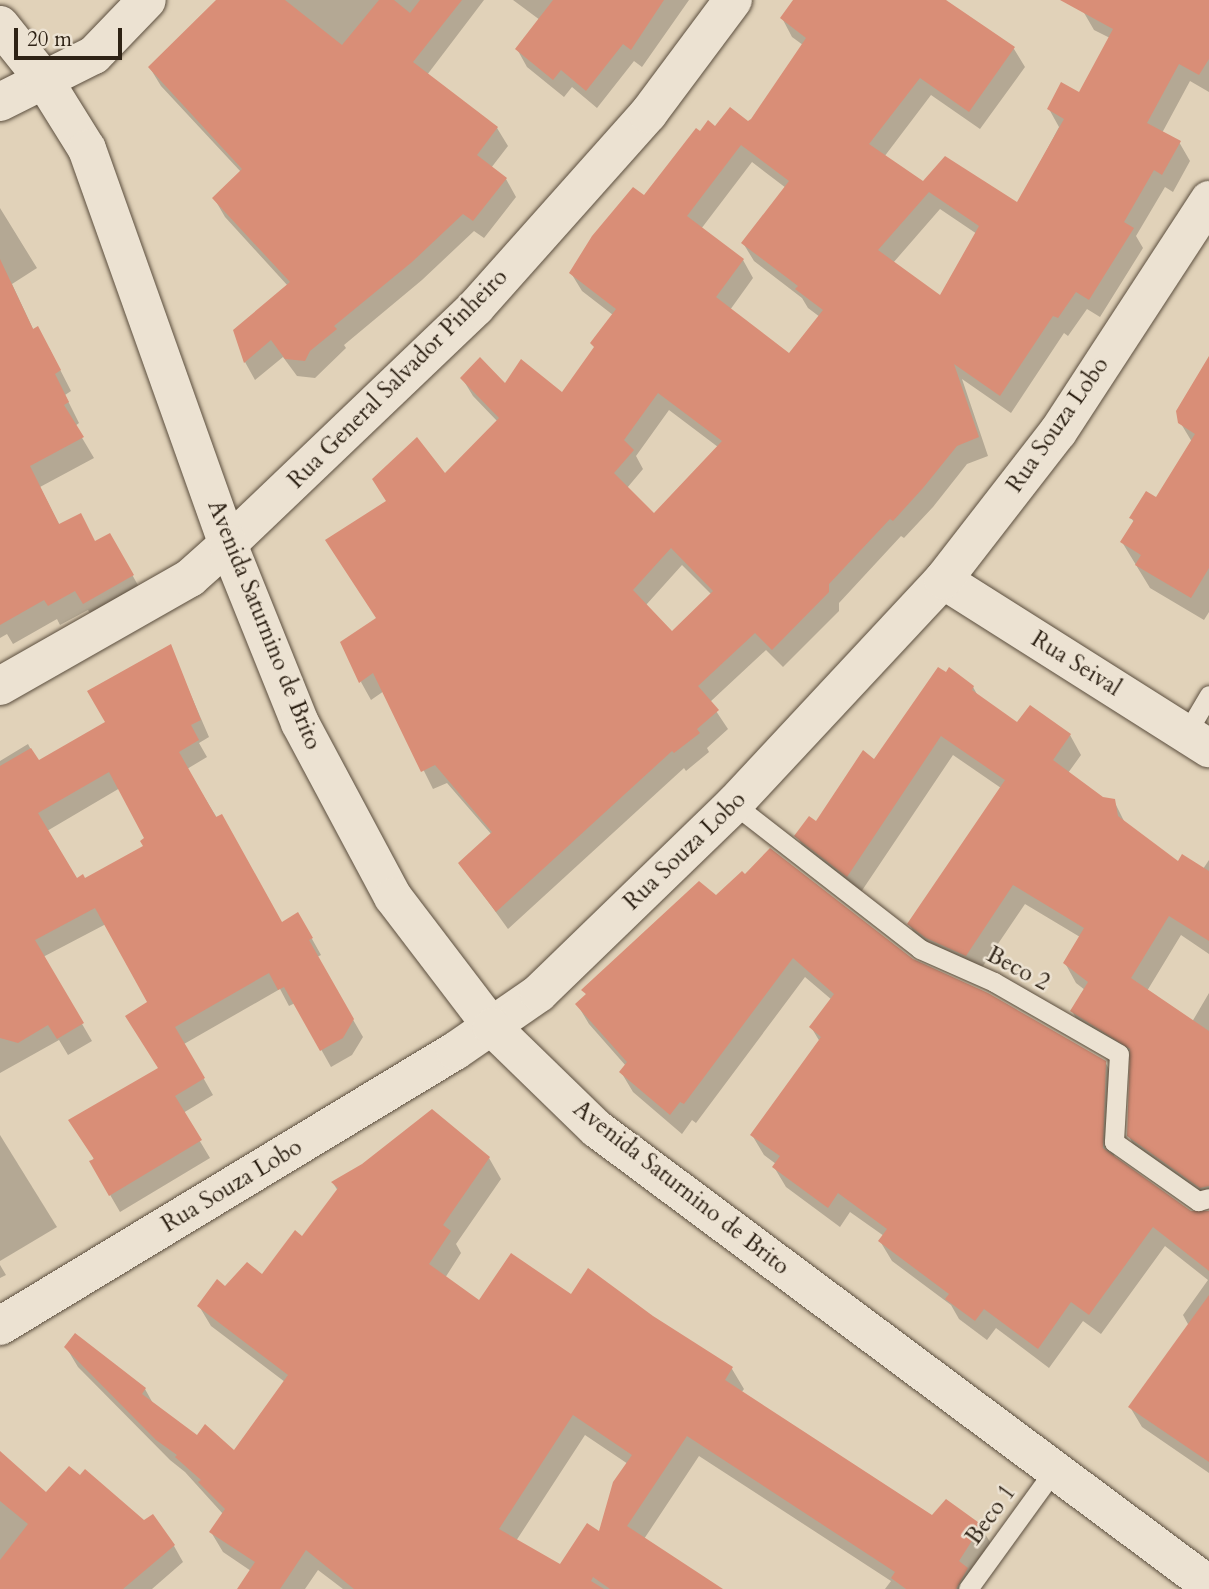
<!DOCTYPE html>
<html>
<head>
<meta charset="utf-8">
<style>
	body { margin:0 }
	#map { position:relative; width:1209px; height:1589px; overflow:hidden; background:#e1d2b9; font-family:Cardo,serif }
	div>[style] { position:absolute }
	.shadow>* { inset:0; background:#0003 }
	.building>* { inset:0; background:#d98e77 }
	.roads { filter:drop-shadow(0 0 2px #5b4e3e) drop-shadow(0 0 2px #5b4e3e) }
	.service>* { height:19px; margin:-9.5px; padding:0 9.5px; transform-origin:9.5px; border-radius:9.5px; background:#ece2d2 }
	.minor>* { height:38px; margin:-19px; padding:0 19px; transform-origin:19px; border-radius:19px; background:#ece2d2 }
	.secondary>* { height:38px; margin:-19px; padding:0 19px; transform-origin:19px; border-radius:19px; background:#ece2d2 }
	span { translate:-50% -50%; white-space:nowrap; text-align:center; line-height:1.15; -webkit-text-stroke:5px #ece2d2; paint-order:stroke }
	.street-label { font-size:23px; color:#2e2215 }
	.scale { position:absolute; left:14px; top:28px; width:108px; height:32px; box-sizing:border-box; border:4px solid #2e2215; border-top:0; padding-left:9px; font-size:21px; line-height:24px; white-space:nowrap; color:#2e2215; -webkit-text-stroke:5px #ece2d2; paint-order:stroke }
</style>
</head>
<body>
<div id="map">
	<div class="shadow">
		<div style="clip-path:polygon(219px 0,484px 0,427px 75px,497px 128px,508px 146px,491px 168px,506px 179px,516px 197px,484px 238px,474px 231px,422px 280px,344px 345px,346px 348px,315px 378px,297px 376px,283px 357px,255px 380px,245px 362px,235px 330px,288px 286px,225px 217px,214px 198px,241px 172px,161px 86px,150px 68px)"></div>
		<div style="clip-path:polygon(513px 0,689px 0,642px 67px,634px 61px,597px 108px,572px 87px,564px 97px,527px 67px,517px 49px,540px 20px)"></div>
		<div style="clip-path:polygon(evenodd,795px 0,943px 0,1014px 49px,1025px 67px,980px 129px,931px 95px,884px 157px,923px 184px,1018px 204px,1059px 127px,1049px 109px,1079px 94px,1110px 38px,1094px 30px,1083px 11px,1088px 0,1209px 0,1209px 92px,1190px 81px,1162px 133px,1179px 142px,1190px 161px,1173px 192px,1165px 187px,1136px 236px,1143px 248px,1100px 317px,1087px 309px,1068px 336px,1064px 333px,1011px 413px,962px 379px,988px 456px,967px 464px,933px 507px,904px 538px,901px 536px,839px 603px,839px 611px,783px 667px,766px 650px,710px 702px,728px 729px,707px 748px,709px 752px,686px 771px,684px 768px,508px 929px,461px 864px,492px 835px,447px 783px,433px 789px,384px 691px,371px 700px,361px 682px,377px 619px,445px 476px,498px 422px,473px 396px,462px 378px,562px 395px,595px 349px,613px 315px,582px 291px,571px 273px,644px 198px,700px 133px,753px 120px,803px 45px,792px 37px,782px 18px,795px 0,752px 162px,786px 188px,743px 243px,754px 261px,802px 298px,808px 308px,820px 317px,789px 356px,730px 310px,753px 278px,743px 260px,701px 229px,752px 162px,795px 0,940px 209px,977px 234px,941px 297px,893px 263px,940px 209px,795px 0,669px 410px,718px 447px,654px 515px,627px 488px,643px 469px,636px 456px,669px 410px,795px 0,682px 565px,712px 595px,672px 633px,646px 605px,682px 565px)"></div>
		<div style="clip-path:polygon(0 208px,37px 268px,12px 284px,34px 331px,49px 348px,71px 391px,65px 395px,79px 423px,75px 426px,94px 458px,40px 487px,60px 526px,96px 543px,110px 535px,144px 596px,96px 623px,88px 610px,60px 625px,57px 619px,13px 644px,7px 634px,0 638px)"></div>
		<div style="clip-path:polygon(1209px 376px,1209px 612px,1204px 620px,1150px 588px,1122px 542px,1134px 522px,1131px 518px,1157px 500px,1192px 442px,1180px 422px)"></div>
		<div style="clip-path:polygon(evenodd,170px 647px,209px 737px,199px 743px,207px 757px,187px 769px,282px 924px,298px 914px,321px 955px,317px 957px,363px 1037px,352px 1055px,331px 1067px,295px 1003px,289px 1006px,280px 989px,184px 1044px,213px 1095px,183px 1113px,210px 1158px,120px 1212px,91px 1162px,159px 1069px,149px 1002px,106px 924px,43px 957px,92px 1041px,68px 1055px,59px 1040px,0 1073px,0 761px,28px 744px,38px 763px,107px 722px,170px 647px,120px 788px,147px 839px,146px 847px,84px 881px,76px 880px,47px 831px,120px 788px)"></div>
		<div style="clip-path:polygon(973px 687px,978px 696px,1018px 724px,1070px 735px,1081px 755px,1068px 773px,1102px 798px,1114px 801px,1126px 825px,1179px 863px,1203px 869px,1209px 860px,1209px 954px,1181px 935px,1147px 991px,1192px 1022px,1209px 993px,1209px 1204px,1140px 1156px,1128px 1135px,1131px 1061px,1083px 1031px,1072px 1011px,1085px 990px,1076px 983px,1065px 963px,1080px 937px,1025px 904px,977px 975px,921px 944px,909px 924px,1001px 788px,953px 755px,859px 895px,808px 856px,797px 836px,817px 824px,875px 761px)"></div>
		<div style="clip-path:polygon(716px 897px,912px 960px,1105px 1062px,1117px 1083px,1114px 1158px,1191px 1213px,1209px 1212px,1209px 1473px,1142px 1427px,1130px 1407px,1189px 1326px,1183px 1315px,1208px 1280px,1165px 1246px,1101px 1334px,1083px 1321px,1049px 1368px,996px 1328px,987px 1340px,959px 1319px,951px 1305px,892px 1261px,880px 1241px,884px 1236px,850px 1212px,840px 1227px,786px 1187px,774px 1167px,776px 1164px,764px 1155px,752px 1135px,820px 1042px,811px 1027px,832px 1000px,805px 977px,696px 1123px,692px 1120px,682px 1134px,633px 1092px,621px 1072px,626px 1066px,589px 1024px,577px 1004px,587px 996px,584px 990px)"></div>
		<div style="clip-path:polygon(0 1135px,57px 1227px,0 1261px)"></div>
		<div style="clip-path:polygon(evenodd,489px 1158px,501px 1179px,456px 1244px,461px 1253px,445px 1278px,480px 1303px,571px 1296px,652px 1318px,732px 1369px,744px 1389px,741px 1393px,932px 1518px,981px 1527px,993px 1547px,978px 1589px,885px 1589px,891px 1581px,699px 1456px,644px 1539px,720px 1589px,343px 1589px,318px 1570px,305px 1589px,239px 1589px,251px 1571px,223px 1552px,211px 1532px,223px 1514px,185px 1472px,170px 1460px,78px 1367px,66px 1347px,145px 1389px,155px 1407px,198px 1437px,235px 1453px,285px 1382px,211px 1326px,199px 1306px,225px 1288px,263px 1276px,303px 1238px,338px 1191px,333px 1183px,489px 1158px,585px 1435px,628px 1464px,600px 1534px,560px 1566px,516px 1541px,585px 1435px)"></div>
		<div style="clip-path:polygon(0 1265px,6px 1275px,0 1278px)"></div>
		<div style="clip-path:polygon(0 1454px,46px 1494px,174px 1546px,183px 1562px,152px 1589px,0 1589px)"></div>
	</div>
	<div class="building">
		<div style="clip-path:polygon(216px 0,285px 0,342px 45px,379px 0,394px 0,410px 13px,420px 0,462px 0,413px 62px,498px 127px,477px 155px,507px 178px,473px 221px,463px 214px,412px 262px,334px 326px,337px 329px,310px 351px,305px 361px,285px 359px,271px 340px,244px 363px,233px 330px,290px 282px,212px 198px,242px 169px,148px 67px)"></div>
		<div style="clip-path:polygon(553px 0,664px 0,631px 50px,623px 44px,586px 91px,561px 70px,553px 80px,515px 49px)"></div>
		<div style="clip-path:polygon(evenodd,793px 0,946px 0,1015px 47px,969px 112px,920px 78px,869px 144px,923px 181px,945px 156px,1017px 202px,1064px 119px,1047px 109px,1061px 82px,1079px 92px,1113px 29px,1060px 0,1209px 0,1209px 59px,1199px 75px,1179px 64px,1147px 123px,1181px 141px,1162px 175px,1154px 170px,1124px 222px,1134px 228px,1089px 300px,1076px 292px,1058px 318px,1053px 316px,1000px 396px,954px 364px,979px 437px,957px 446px,923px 488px,893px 521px,890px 519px,829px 584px,829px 592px,772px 650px,755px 633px,698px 686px,719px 710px,697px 729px,700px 733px,674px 753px,672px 751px,496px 912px,458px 863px,492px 832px,435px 765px,421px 772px,373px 673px,359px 683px,340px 642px,376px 618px,325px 540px,386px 501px,372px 479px,417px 437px,445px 473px,499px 418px,460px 378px,480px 357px,505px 383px,521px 359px,562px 392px,594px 347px,590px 343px,616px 309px,569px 273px,592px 236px,633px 187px,644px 195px,696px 128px,700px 131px,708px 120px,715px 126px,730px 107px,748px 121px,751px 119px,806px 38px,780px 18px,793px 0,741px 145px,789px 181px,741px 243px,798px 286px,795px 289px,823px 310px,789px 353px,716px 297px,744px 259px,687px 216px,741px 145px,793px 0,929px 192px,979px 226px,940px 295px,878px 250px,929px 192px,793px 0,658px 393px,722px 441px,654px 513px,614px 473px,634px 450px,624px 440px,658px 393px,793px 0,671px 548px,713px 591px,672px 631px,633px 590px,671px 548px)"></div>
		<div style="clip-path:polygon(0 259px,33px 329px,38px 326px,61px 370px,55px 374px,69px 402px,64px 405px,84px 437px,30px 466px,59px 524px,81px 513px,95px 541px,110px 533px,134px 575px,83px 604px,75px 591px,48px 606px,44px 600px,0 625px)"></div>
		<div style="clip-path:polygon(1209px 356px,1209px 568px,1191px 598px,1135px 565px,1141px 555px,1120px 542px,1134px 520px,1129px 518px,1146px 491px,1156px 497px,1195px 434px,1178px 423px,1176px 411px)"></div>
		<div style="clip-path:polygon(evenodd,171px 644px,201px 720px,191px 725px,199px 740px,179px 752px,216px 817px,222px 814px,282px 922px,298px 912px,313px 938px,309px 940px,354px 1019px,343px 1038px,320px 1051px,284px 987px,278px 990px,269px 973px,175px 1027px,205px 1078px,175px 1096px,202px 1140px,109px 1196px,89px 1161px,94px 1159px,68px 1120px,158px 1068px,125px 1016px,147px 1002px,95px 908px,35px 940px,84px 1023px,57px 1039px,48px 1025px,18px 1043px,0 1038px,0 766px,31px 748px,39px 760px,105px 722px,87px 691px,171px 644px,109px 772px,144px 838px,140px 841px,143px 846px,85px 878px,83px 874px,77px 878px,38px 813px,109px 772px)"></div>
		<div style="clip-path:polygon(938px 667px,946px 672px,949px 667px,974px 686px,972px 690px,1017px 722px,1030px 705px,1071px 734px,1053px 760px,1103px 797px,1115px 799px,1118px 816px,1178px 861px,1182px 854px,1209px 871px,1209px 941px,1169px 916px,1131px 978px,1209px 1031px,1209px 1186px,1200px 1188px,1127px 1136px,1130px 1049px,1070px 1011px,1088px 982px,1063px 963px,1084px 928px,1013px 885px,966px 956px,926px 938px,907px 924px,1005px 780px,941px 736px,847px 877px,794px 836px,809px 816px,816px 821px,863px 750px,874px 759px)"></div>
		<div style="clip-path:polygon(770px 848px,913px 959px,988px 993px,1106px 1061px,1103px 1148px,1191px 1211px,1209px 1211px,1209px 1271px,1153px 1227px,1089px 1315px,1071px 1302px,1038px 1349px,984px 1309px,975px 1321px,945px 1299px,949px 1294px,878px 1241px,887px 1229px,838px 1193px,828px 1208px,772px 1167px,780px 1156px,750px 1135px,821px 1037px,809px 1027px,834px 994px,793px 958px,684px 1104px,680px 1102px,670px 1115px,619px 1072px,627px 1062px,575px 1004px,586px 994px,581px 990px,699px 881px,716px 895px,742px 871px,745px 874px)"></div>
		<div style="clip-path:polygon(evenodd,432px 1109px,490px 1157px,443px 1225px,451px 1231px,429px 1264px,479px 1300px,511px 1253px,571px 1294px,588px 1268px,653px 1316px,733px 1367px,725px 1380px,932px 1515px,946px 1499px,982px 1525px,959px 1561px,968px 1568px,956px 1589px,906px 1589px,891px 1578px,895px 1572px,687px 1436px,627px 1526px,723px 1589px,610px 1589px,593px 1577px,591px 1581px,604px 1589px,354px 1589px,306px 1550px,280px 1589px,237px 1589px,255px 1562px,209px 1532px,225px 1509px,198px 1482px,201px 1480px,175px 1457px,177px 1455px,156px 1440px,64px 1347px,75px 1333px,146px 1388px,142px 1394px,197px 1435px,205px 1424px,234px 1450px,288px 1375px,197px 1306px,217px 1279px,225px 1286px,247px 1262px,262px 1274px,295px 1230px,302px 1236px,338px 1188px,331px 1182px,362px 1164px,432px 1109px,573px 1415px,632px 1455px,613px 1482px,599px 1531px,587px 1523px,560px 1564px,499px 1529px,573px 1415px)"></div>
		<div style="clip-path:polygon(1209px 1295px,1209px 1462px,1128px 1407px)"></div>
		<div style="clip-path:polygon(0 1451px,46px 1492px,69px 1466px,80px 1475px,85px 1469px,144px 1520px,153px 1514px,175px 1545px,123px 1589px,0 1589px,0 1560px,28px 1524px,0 1501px)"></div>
	</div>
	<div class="roads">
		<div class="service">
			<div style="left:1186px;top:734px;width:45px;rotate:-59.5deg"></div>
			<div style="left:734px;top:804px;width:236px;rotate:37.9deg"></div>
			<div style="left:920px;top:949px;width:81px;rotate:24deg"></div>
			<div style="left:994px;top:982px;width:144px;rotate:29.9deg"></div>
			<div style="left:1119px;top:1054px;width:88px;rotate:93.3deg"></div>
			<div style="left:1114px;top:1142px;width:103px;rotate:35.1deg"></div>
			<div style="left:1198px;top:1201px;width:11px;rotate:-15deg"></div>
			<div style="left:968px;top:1589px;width:147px;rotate:-54.1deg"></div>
		</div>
		<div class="minor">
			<div style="left:0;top:102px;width:105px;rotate:-26.6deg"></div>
			<div style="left:94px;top:55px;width:76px;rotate:-46.1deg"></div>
			<div style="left:943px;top:580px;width:315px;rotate:32.3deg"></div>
			<div style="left:0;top:686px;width:219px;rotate:-29.6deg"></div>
			<div style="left:190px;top:578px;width:51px;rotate:-41.8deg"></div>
			<div style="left:228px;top:544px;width:343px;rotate:-43.7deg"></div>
			<div style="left:476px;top:307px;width:259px;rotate:-48.3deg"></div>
			<div style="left:648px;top:114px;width:142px;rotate:-53.3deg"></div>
			<div style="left:0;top:1326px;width:532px;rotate:-31.15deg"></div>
			<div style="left:455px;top:1051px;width:102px;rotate:-34.6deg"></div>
			<div style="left:539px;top:993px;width:272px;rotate:-44.1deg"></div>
			<div style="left:734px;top:804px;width:306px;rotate:-47deg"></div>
			<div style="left:943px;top:580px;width:187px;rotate:-52.2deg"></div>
			<div style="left:1058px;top:432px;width:277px;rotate:-56.9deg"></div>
		</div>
		<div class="secondary">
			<div style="left:0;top:25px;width:70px;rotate:51.3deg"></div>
			<div style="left:44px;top:80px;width:81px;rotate:58.1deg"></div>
			<div style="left:87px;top:149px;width:419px;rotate:70.4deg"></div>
			<div style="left:228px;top:544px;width:193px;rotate:68.1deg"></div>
			<div style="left:300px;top:723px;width:197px;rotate:61.9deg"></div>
			<div style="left:393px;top:897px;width:163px;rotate:52.7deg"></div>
			<div style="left:492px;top:1027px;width:146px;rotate:44.2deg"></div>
			<div style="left:597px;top:1129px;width:763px;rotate:36.69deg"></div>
		</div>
	</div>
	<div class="street-label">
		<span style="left:398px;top:379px;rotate:-45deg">Rua General Salvador Pinheiro</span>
		<span style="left:1058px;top:425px;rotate:-55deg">Rua Souza Lobo</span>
		<span style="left:264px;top:625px;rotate:68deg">Avenida Saturnino de Brito</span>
		<span style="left:1076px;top:664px;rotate:32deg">Rua Seival</span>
		<span style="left:685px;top:851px;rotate:-44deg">Rua Souza Lobo</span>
		<span style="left:1018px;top:969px;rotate:28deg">Beco 2</span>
		<span style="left:232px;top:1186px;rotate:-31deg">Rua Souza Lobo</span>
		<span style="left:681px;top:1188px;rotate:38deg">Avenida Saturnino de Brito</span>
		<span style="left:991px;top:1515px;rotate:-54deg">Beco 1</span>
	</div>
	<div class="scale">20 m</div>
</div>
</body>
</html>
